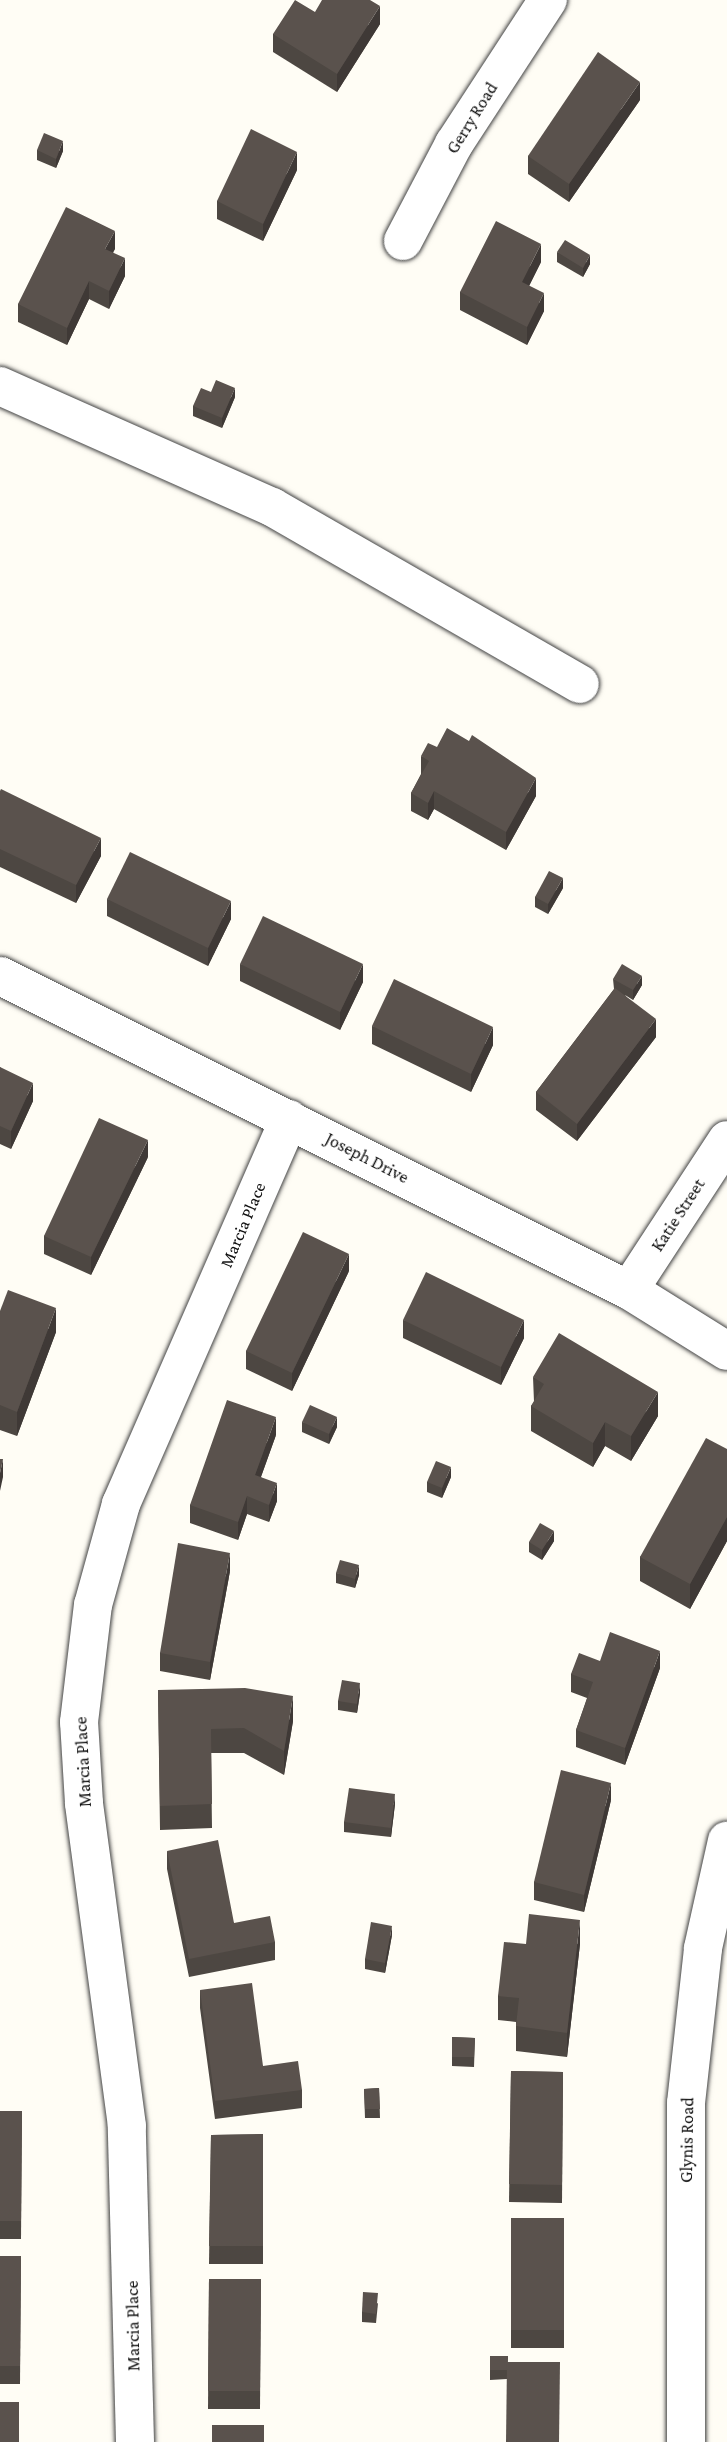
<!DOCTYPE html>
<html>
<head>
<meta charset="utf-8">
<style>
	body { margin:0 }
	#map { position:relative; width:727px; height:2442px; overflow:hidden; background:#fffdf5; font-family:"Crimson Pro",serif }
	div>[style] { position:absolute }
	.roads { filter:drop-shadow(0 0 2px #444) drop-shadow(0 0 2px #444) }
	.minor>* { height:38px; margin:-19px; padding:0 19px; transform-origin:19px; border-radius:19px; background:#fff }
	.wall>* { inset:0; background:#4d4742 }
	.shaded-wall>* { inset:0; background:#3f3936 }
	.building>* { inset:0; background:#5a524d }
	span { translate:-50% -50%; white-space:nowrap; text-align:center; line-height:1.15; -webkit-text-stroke:7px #fff; paint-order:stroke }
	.street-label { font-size:18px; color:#111 }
</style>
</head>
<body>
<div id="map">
	<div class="roads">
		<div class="minor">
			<div style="left:403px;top:241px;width:110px;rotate:-62.3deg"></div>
			<div style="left:454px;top:144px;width:172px;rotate:-56.9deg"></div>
			<div style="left:0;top:386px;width:298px;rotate:24deg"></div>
			<div style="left:272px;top:507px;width:355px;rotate:29.9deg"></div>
			<div style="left:0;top:976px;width:703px;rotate:26.53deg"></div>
			<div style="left:629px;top:1290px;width:115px;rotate:31.9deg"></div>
			<div style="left:629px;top:1290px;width:179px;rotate:-56.8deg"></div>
			<div style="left:135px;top:2442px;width:316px;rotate:-91.5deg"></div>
			<div style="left:127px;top:2126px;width:326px;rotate:-97.6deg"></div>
			<div style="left:84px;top:1803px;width:81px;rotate:-93.5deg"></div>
			<div style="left:79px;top:1722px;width:118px;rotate:-83.2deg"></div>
			<div style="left:93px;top:1605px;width:105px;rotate:-74.5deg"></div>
			<div style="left:121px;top:1504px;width:420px;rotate:-66.4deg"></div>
			<div style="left:686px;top:2442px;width:339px;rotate:-90deg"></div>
			<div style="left:686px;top:2103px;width:156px;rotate:-83.7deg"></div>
			<div style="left:703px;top:1948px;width:110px;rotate:-77.4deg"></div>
		</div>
	</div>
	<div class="wall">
		<div style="clip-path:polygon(380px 24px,337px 92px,273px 52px,273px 34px)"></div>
		<div style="clip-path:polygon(640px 100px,569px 202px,528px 174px,528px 156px)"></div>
		<div style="clip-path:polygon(37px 150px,63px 151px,56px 168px,37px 160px)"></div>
		<div style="clip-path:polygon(297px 170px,263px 241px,217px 219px,217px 201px)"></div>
		<div style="clip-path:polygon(115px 249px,113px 252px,125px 276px,109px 309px,89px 299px,67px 345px,18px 322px,18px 304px)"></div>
		<div style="clip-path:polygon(557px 252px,590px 264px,583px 277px,557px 262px)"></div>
		<div style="clip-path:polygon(541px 262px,529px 286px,544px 311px,527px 345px,460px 310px,460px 292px)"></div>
		<div style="clip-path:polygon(235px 397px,222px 428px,193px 416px,193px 406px)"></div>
		<div style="clip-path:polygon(421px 756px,536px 796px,506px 850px,434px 809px,428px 820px,411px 811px,411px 793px,421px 774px)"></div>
		<div style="clip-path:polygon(0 791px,101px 856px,76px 903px,0 867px)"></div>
		<div style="clip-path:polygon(563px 888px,548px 914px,535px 907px,535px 897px)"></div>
		<div style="clip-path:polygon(107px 899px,231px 919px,208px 966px,107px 916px)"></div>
		<div style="clip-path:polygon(240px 964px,363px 982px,340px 1030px,240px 981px)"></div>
		<div style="clip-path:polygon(613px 979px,642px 985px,633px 1000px,625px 995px,656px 1037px,577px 1141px,536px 1110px,536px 1092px,614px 989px)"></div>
		<div style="clip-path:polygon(372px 1026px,493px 1045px,471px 1092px,372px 1044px)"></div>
		<div style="clip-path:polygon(0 1067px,33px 1101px,11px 1149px,0 1144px)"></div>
		<div style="clip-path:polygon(148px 1157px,91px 1275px,44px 1254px,44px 1236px)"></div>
		<div style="clip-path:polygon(349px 1271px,292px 1391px,246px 1369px,246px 1351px)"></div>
		<div style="clip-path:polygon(0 1311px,56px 1332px,17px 1436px,0 1430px)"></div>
		<div style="clip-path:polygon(403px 1320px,524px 1338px,501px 1385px,403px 1338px)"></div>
		<div style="clip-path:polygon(533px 1377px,658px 1416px,631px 1461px,605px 1446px,593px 1467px,531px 1431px,531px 1406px,534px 1402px)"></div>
		<div style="clip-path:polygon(302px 1422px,337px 1427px,329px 1444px,302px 1432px)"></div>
		<div style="clip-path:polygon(276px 1435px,261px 1477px,277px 1501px,269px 1522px,247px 1514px,238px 1540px,190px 1523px,190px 1505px)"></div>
		<div style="clip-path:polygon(727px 1449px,727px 1541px,690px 1609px,640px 1581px,640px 1557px)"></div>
		<div style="clip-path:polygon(451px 1477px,442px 1498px,427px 1492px,427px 1482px)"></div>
		<div style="clip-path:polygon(554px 1541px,542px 1560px,529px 1552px,529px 1542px)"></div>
		<div style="clip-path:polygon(230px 1571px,210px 1680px,160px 1671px,160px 1653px)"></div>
		<div style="clip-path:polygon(336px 1573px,359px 1575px,355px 1588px,336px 1583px)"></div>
		<div style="clip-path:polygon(600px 1661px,660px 1668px,625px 1765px,576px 1747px,576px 1730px,587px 1698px,571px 1692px,571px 1674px)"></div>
		<div style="clip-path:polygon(158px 1690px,293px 1721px,284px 1775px,244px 1753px,211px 1753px,212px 1828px,160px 1830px)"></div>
		<div style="clip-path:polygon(360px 1693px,357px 1713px,338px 1710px,338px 1701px)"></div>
		<div style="clip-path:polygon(611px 1800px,584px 1912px,534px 1900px,534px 1882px)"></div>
		<div style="clip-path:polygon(395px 1804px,391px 1837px,344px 1832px,344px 1822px)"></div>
		<div style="clip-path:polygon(167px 1851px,234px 1923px,275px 1942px,275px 1960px,189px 1977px,167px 1869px)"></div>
		<div style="clip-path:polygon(392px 1935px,385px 1973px,365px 1969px,365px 1959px)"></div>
		<div style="clip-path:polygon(526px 1944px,580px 1944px,567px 2057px,516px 2051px,516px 2022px,498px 2020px,498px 1996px)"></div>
		<div style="clip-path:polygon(200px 1990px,263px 2066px,302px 2090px,302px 2108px,215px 2119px,200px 2008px)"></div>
		<div style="clip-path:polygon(452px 2037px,475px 2038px,474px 2067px,452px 2066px)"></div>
		<div style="clip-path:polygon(511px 2071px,563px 2072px,562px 2203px,509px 2202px)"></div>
		<div style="clip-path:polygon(379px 2088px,380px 2118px,365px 2118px,364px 2089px)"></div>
		<div style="clip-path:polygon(0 2111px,22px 2111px,21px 2239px,0 2239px)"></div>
		<div style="clip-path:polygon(263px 2134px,263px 2264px,209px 2264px,211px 2135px)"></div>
		<div style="clip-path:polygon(511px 2218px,564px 2218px,564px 2348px,511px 2348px)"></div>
		<div style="clip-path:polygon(0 2256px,21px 2256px,20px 2384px,0 2384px)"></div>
		<div style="clip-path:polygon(209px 2279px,261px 2279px,260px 2409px,208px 2409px)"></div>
		<div style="clip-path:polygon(378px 2303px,376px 2323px,362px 2322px,362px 2312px)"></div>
		<div style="clip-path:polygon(490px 2356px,508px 2356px,507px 2379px,490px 2380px)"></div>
	</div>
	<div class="shaded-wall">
		<div style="clip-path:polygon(380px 6px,380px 24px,337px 92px,337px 74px)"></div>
		<div style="clip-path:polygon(640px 82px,640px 100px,569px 202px,569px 184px)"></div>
		<div style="clip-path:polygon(63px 141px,63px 151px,56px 168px,56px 159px)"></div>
		<div style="clip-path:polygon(297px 152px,297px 170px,263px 241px,263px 224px)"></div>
		<div style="clip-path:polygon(115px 231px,115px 249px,105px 267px,105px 249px)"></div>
		<div style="clip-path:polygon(541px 244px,541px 262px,522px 300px,522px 282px)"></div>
		<div style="clip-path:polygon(590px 255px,590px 264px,583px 277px,583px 268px)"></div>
		<div style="clip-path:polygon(125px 258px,125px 276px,109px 309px,109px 291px)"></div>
		<div style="clip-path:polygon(89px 281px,89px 299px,67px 345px,67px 328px)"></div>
		<div style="clip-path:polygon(544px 293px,544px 311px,527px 345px,527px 327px)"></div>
		<div style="clip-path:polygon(235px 388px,235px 397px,222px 428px,222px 418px)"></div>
		<div style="clip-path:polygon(536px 778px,536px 796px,506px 850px,506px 832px)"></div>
		<div style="clip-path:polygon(434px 791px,434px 809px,428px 820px,428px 803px)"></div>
		<div style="clip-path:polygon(101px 838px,101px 856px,76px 903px,76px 885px)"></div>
		<div style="clip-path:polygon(563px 878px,563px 888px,548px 914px,548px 904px)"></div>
		<div style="clip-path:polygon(231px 901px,231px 919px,208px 966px,208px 948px)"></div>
		<div style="clip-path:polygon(363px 964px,363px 982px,340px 1030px,340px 1012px)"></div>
		<div style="clip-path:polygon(642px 976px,642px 985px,633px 1000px,633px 990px)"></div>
		<div style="clip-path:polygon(656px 1019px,656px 1037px,577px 1141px,577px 1124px)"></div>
		<div style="clip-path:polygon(493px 1027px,493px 1045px,471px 1092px,471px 1074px)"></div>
		<div style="clip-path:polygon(33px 1083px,33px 1101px,11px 1149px,11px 1131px)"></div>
		<div style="clip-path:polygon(148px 1140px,148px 1157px,91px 1275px,91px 1257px)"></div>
		<div style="clip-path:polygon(349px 1254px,349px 1271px,292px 1391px,292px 1373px)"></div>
		<div style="clip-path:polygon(56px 1308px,56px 1332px,17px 1436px,17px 1412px)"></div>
		<div style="clip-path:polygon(524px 1320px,524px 1338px,501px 1385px,501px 1367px)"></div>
		<div style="clip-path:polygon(658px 1392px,658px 1416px,631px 1461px,631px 1436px)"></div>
		<div style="clip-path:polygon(276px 1417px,276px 1435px,255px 1493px,255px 1475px)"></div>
		<div style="clip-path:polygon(337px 1417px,337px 1427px,329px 1444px,329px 1434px)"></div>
		<div style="clip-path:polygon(605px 1422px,605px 1446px,593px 1467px,593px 1443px)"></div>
		<div style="clip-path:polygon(3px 1459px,3px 1477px,0 1491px,0 1473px)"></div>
		<div style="clip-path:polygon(451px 1467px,451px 1477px,442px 1498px,442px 1488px)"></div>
		<div style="clip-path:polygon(277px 1483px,277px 1501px,269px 1522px,269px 1505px)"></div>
		<div style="clip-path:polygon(247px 1496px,247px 1514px,238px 1540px,238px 1522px)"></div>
		<div style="clip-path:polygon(727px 1517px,727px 1541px,690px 1609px,690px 1584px)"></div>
		<div style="clip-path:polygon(554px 1531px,554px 1541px,542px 1560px,542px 1550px)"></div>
		<div style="clip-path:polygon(230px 1553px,230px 1571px,210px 1680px,210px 1662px)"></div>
		<div style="clip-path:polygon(359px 1565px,359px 1575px,355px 1588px,355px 1579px)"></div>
		<div style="clip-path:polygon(660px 1651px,660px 1668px,625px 1765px,625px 1748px)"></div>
		<div style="clip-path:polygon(360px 1683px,360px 1693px,357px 1713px,357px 1704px)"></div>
		<div style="clip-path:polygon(293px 1696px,293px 1721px,284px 1775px,284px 1751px)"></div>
		<div style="clip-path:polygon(611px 1783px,611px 1800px,584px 1912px,584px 1895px)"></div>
		<div style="clip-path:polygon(395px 1794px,395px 1804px,391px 1837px,391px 1828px)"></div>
		<div style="clip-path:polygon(580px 1920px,580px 1944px,567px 2057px,567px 2033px)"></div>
		<div style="clip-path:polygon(392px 1926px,392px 1935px,385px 1973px,385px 1963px)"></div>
	</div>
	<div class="building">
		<div style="clip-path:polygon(295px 0,315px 12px,322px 0,370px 0,380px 6px,337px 74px,273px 34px)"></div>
		<div style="clip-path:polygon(598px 52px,640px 82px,569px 184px,528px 156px)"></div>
		<div style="clip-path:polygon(251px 129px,297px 152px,263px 224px,217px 201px)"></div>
		<div style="clip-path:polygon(44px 133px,63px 141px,56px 159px,37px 150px)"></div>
		<div style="clip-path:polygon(66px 207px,115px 231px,105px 249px,125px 258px,109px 291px,89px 281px,67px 328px,18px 304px)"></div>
		<div style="clip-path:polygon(496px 221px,541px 244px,522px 282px,544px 293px,527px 327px,460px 292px)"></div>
		<div style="clip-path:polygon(565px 240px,590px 255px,583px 268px,557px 252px)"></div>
		<div style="clip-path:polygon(216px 380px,235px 388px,222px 418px,193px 406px,201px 388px,211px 392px)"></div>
		<div style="clip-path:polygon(447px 728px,469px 741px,472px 735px,536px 778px,506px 832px,434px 791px,428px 803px,411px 793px,429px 761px,421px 756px,428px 743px,437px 747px)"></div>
		<div style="clip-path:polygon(1px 789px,101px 838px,76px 885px,0 849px,0 791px)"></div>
		<div style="clip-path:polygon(130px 852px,231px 901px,208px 948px,107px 899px)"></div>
		<div style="clip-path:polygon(549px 871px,563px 878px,548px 904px,535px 897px)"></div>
		<div style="clip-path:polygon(263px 916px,363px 964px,340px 1012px,240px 964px)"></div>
		<div style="clip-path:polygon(622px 964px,642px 976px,633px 990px,613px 979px)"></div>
		<div style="clip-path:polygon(394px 979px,493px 1027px,471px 1074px,372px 1026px)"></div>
		<div style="clip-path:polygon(615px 988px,656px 1019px,577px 1124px,536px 1092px)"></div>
		<div style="clip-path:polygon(0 1067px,33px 1083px,11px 1131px,0 1126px)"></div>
		<div style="clip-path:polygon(99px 1118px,148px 1140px,91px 1257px,44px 1236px)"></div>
		<div style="clip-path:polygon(303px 1232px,349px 1254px,292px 1373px,246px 1351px)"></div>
		<div style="clip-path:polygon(426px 1272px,524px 1320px,501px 1367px,403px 1320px)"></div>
		<div style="clip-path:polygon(8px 1290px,56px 1308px,17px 1412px,0 1405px,0 1311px)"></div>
		<div style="clip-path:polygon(559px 1333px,658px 1392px,631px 1436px,605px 1422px,593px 1443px,531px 1406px,544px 1384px,533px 1377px)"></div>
		<div style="clip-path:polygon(227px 1400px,276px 1417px,255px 1475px,277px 1483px,269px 1505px,247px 1496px,238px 1522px,190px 1505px)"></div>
		<div style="clip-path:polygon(310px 1405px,337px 1417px,329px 1434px,302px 1422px)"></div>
		<div style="clip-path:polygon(706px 1438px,727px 1449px,727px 1517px,690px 1584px,640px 1557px)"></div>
		<div style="clip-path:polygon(0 1459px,3px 1459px,0 1473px)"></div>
		<div style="clip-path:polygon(436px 1461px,451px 1467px,442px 1488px,427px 1482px)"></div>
		<div style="clip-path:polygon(540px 1523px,554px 1531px,542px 1550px,529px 1542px)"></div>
		<div style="clip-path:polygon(178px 1543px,230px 1553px,210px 1662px,160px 1653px)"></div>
		<div style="clip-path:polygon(340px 1560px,359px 1565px,355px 1579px,336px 1573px)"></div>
		<div style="clip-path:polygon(610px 1632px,660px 1651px,625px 1748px,576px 1730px,593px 1682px,571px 1674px,579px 1653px,600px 1661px)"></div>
		<div style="clip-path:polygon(342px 1680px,360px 1683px,357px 1704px,338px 1701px)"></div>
		<div style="clip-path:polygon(245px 1688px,293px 1696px,284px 1751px,244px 1728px,211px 1729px,212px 1804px,160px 1806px,158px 1690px)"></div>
		<div style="clip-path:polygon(561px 1770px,611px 1783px,584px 1895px,534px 1882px)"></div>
		<div style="clip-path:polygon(349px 1788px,395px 1794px,391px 1828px,344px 1822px)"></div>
		<div style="clip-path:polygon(218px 1840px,234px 1923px,270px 1916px,275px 1942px,189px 1959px,167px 1851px)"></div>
		<div style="clip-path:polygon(529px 1914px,580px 1920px,567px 2033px,516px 2026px,519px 1998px,498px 1996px,504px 1942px,526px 1944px)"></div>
		<div style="clip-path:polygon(371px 1922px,392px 1926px,385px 1963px,365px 1959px)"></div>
		<div style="clip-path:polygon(252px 1983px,263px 2066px,298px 2061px,302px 2090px,215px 2101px,200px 1990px)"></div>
		<div style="clip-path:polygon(452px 2037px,475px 2038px,474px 2057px,452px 2057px)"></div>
		<div style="clip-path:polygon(511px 2071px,563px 2072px,562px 2185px,509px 2184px)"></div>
		<div style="clip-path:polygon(379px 2088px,380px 2109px,365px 2109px,364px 2089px)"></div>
		<div style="clip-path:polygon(0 2111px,22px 2111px,21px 2221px,0 2221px)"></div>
		<div style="clip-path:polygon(263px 2134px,263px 2246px,209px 2246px,211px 2135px)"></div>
		<div style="clip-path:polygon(511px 2218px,564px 2218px,564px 2330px,511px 2330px)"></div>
		<div style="clip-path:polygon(0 2256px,21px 2256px,20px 2366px,0 2366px)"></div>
		<div style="clip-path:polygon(209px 2279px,261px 2279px,260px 2391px,208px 2391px)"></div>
		<div style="clip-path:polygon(363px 2292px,378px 2293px,376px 2314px,362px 2312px)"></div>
		<div style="clip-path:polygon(490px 2356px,508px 2356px,507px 2370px,490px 2370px)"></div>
		<div style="clip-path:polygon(507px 2362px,560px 2362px,559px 2442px,506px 2442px)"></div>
		<div style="clip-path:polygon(0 2402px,19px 2402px,19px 2442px,0 2442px)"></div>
		<div style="clip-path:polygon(212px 2425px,264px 2425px,264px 2442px,212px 2442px)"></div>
	</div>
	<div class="street-label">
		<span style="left:472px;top:118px;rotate:-58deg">Gerry Road</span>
		<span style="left:367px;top:1158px;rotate:27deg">Joseph Drive</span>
		<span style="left:678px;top:1215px;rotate:-57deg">Katie Street</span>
		<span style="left:243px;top:1225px;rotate:-67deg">Marcia Place</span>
		<span style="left:83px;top:1762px;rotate:-93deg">Marcia Place</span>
		<span style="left:687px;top:2140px;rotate:-89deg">Glynis Road</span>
		<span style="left:133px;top:2326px;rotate:-91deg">Marcia Place</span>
	</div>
</div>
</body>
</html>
